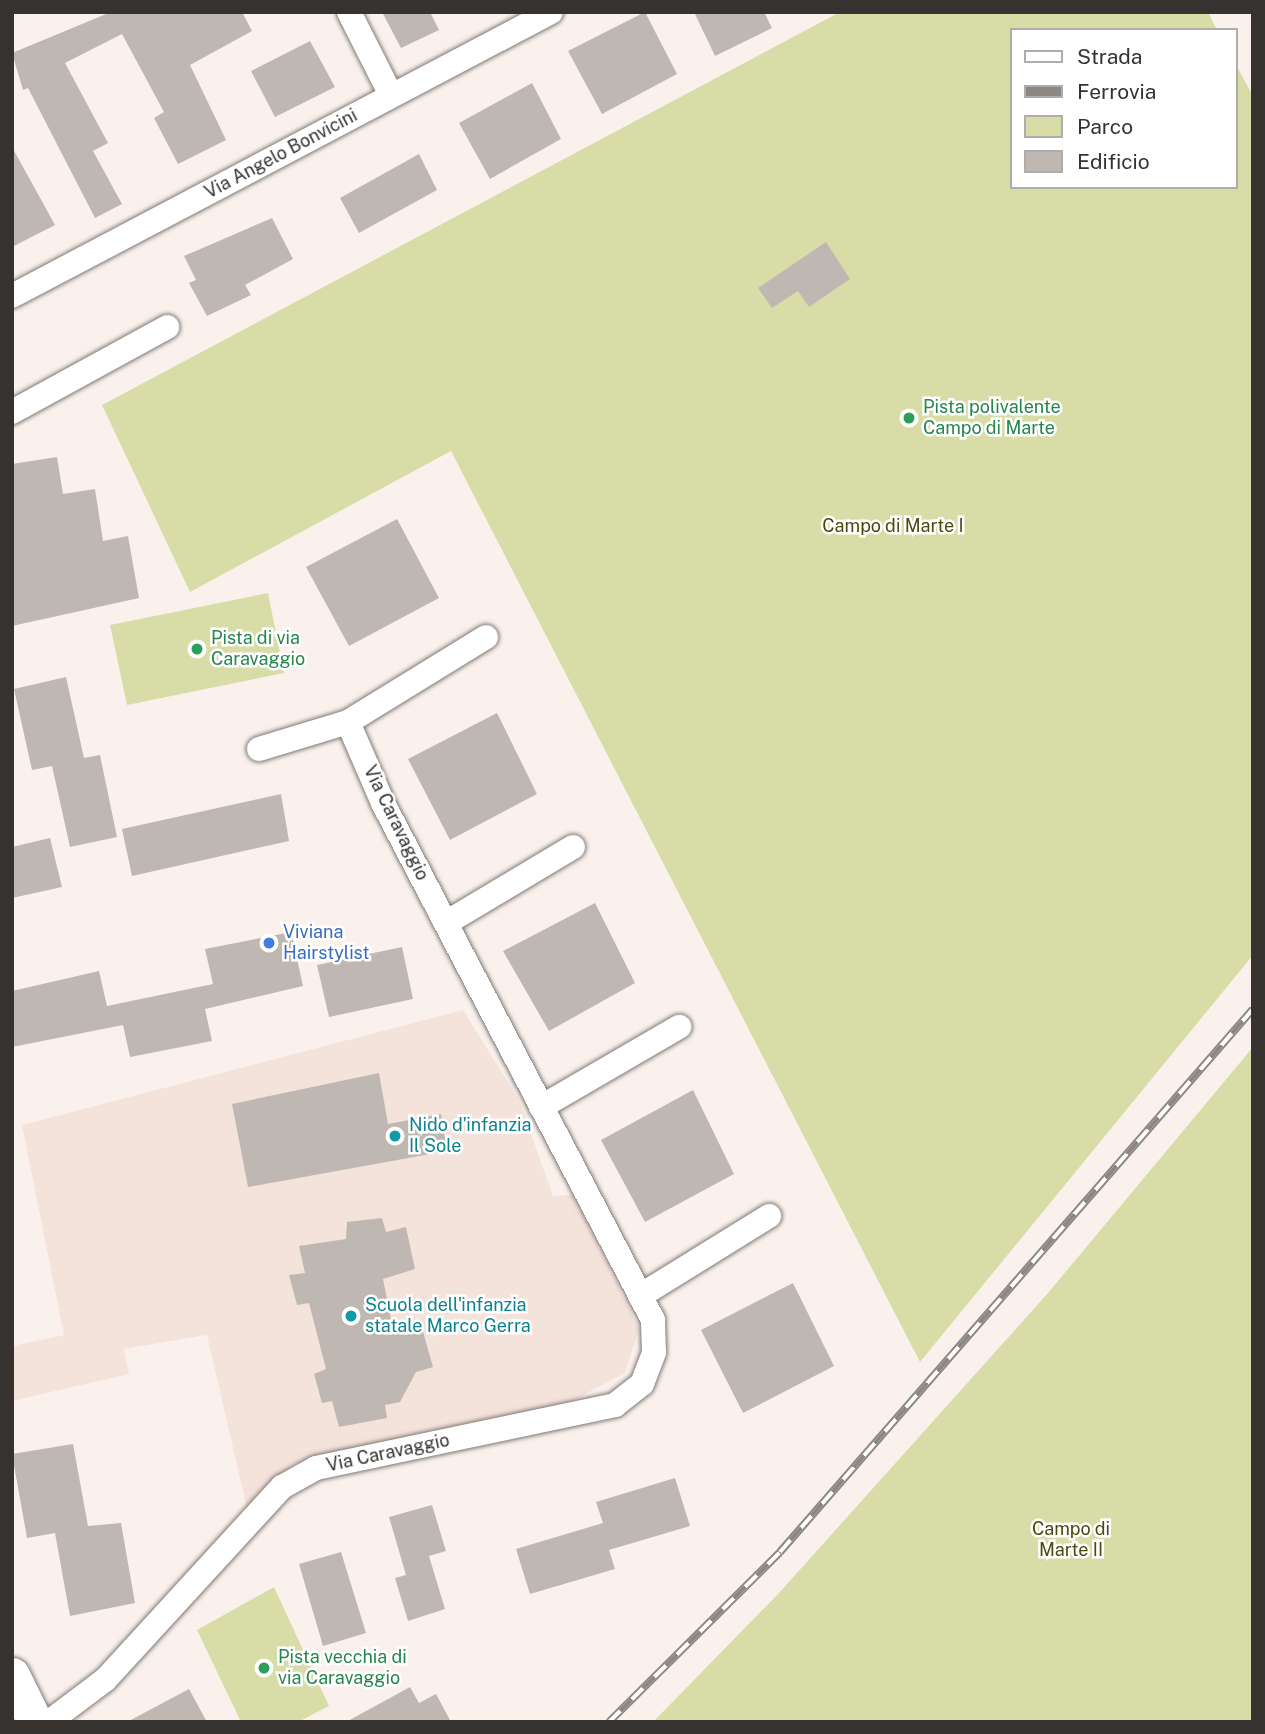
<!DOCTYPE html>
<html>
<head>
<meta charset="utf-8">
<style>
	body { margin:0 }
	#map { position:relative; width:1265px; height:1734px; overflow:hidden; background:#faf1ed; font-family:"Public Sans",sans-serif }
	div>[style] { position:absolute }
	.built>* { inset:0; background:#f4e3db }
	.green>* { inset:0; background:#d8dda7 }
	.building>* { inset:0; background:#bfb8b2 }
	.roads { filter:drop-shadow(0 0 2px #817975) drop-shadow(0 0 2px #817975) }
	.minor>* { height:24px; margin:-12px; padding:0 12px; transform-origin:12px; border-radius:12px; background:#fff }
	.secondary>* { height:35px; margin:-17.5px; padding:0 17.5px; transform-origin:17.5px; border-radius:17.5px; background:#fff }
	.rail>* { height:8px; margin-top:-4px; transform-origin:0; background:repeating-linear-gradient(90deg,#fff 0 16px,#8d8784 0 32px); box-sizing:border-box; border-block:2px solid #8d8784 }
	.dots>* { width:19px; height:19px; translate:-50% -50%; box-sizing:border-box; border:4px solid #fff; border-radius:50% }
	span { translate:-50% -50%; white-space:nowrap; text-align:center; line-height:1.15; -webkit-text-stroke:5px #fff; paint-order:stroke }
	.street-label { font-size:18px; color:#353230 }
	.leisure-label { font-size:18px; color:#27864d }
	.left { translate:0 -50%; text-align:left }
	.park-label { font-size:18px; color:#484b0f }
	.shop-label { font-size:18px; color:#366cbe }
	.culture-label { font-size:18px; color:#0d838f }
	.frame { position:absolute; inset:0; border:14px solid #353230; pointer-events:none }
	.legend { position:absolute; left:1010px; top:28px; width:228px; height:161px; box-sizing:border-box; background:#fff; border:2px solid #aeadac; margin:0; padding:9px 12px; list-style:none; font-size:21px; color:#353230 }
	.legend li { display:flex; align-items:center; gap:14px; height:35px }
	.legend b { width:35px; border:2px solid #aeadac }
</style>
</head>
<body>
<div id="map">
	<div class="built">
		<div style="clip-path:polygon(463px 1010px,519px 1100px,553px 1196px,573px 1195px,639px 1328px,625px 1373px,572px 1401px,292px 1464px,248px 1513px,207px 1335px,124px 1349px,129px 1374px,12px 1401px,12px 1346px,64px 1335px,22px 1125px)"></div>
	</div>
	<div class="green">
		<div style="clip-path:polygon(840px 12px,1208px 12px,1217px 30px,1011px 30px,1011px 187px,1235px 187px,1235px 63px,1253px 96px,1253px 955px,920px 1362px,451px 451px,190px 592px,102px 405px)"></div>
		<div style="clip-path:polygon(268px 593px,284px 673px,127px 705px,110px 625px)"></div>
		<div style="clip-path:polygon(1253px 1047px,1253px 1722px,653px 1722px,779px 1593px,1048px 1293px)"></div>
		<div style="clip-path:polygon(274px 1587px,329px 1706px,298px 1722px,241px 1722px,197px 1630px)"></div>
	</div>
	<div class="building">
		<div style="clip-path:polygon(111px 12px,242px 12px,252px 31px,190px 65px,226px 140px,178px 164px,154px 118px,164px 112px,122px 34px,65px 63px,108px 143px,93px 151px,122px 204px,95px 218px,28px 88px,23px 90px,12px 53px)"></div>
		<div style="clip-path:polygon(382px 12px,430px 12px,439px 30px,401px 48px)"></div>
		<div style="clip-path:polygon(645px 12px,677px 74px,602px 114px,568px 51px)"></div>
		<div style="clip-path:polygon(694px 12px,764px 12px,772px 28px,715px 56px)"></div>
		<div style="clip-path:polygon(310px 41px,335px 87px,275px 117px,251px 71px)"></div>
		<div style="clip-path:polygon(532px 83px,561px 139px,490px 179px,459px 123px)"></div>
		<div style="clip-path:polygon(12px 147px,55px 225px,12px 247px)"></div>
		<div style="clip-path:polygon(419px 154px,437px 190px,359px 233px,340px 198px)"></div>
		<div style="clip-path:polygon(272px 218px,293px 259px,245px 285px,251px 295px,207px 316px,189px 283px,196px 280px,184px 256px)"></div>
		<div style="clip-path:polygon(826px 242px,850px 279px,809px 307px,798px 291px,772px 308px,758px 288px)"></div>
		<div style="clip-path:polygon(57px 457px,63px 494px,95px 489px,103px 541px,128px 536px,139px 598px,12px 626px,12px 464px)"></div>
		<div style="clip-path:polygon(397px 519px,439px 598px,349px 646px,306px 567px)"></div>
		<div style="clip-path:polygon(66px 677px,84px 758px,100px 755px,117px 837px,70px 847px,52px 766px,32px 770px,14px 689px)"></div>
		<div style="clip-path:polygon(497px 713px,537px 794px,450px 840px,408px 759px)"></div>
		<div style="clip-path:polygon(281px 794px,289px 841px,132px 876px,122px 829px)"></div>
		<div style="clip-path:polygon(50px 838px,62px 887px,12px 898px,12px 847px)"></div>
		<div style="clip-path:polygon(595px 903px,635px 983px,549px 1031px,503px 951px)"></div>
		<div style="clip-path:polygon(291px 932px,303px 986px,205px 1009px,212px 1041px,130px 1057px,123px 1025px,12px 1047px,12px 991px,99px 971px,107px 1006px,213px 984px,205px 949px)"></div>
		<div style="clip-path:polygon(402px 947px,413px 999px,329px 1017px,317px 965px)"></div>
		<div style="clip-path:polygon(379px 1073px,388px 1124px,441px 1114px,447px 1151px,248px 1187px,232px 1104px)"></div>
		<div style="clip-path:polygon(693px 1090px,734px 1174px,645px 1222px,601px 1140px)"></div>
		<div style="clip-path:polygon(382px 1218px,386px 1232px,406px 1227px,415px 1269px,383px 1279px,394px 1334px,422px 1328px,433px 1367px,416px 1372px,400px 1402px,385px 1405px,387px 1418px,339px 1427px,332px 1401px,322px 1403px,314px 1374px,326px 1369px,309px 1303px,297px 1305px,289px 1275px,305px 1273px,299px 1246px,346px 1239px,347px 1222px)"></div>
		<div style="clip-path:polygon(793px 1283px,834px 1366px,743px 1413px,701px 1330px)"></div>
		<div style="clip-path:polygon(73px 1444px,88px 1526px,121px 1523px,135px 1603px,70px 1616px,55px 1533px,27px 1538px,12px 1454px)"></div>
		<div style="clip-path:polygon(675px 1478px,690px 1526px,609px 1550px,615px 1569px,530px 1594px,516px 1549px,603px 1523px,596px 1502px)"></div>
		<div style="clip-path:polygon(432px 1505px,446px 1551px,429px 1556px,445px 1609px,408px 1621px,395px 1578px,406px 1575px,389px 1517px)"></div>
		<div style="clip-path:polygon(341px 1552px,366px 1633px,323px 1646px,299px 1564px)"></div>
		<div style="clip-path:polygon(410px 1687px,419px 1703px,436px 1694px,451px 1722px,346px 1722px)"></div>
		<div style="clip-path:polygon(189px 1689px,207px 1722px,127px 1722px)"></div>
	</div>
	<div class="roads">
		<div class="minor">
			<div style="left:349px;top:12px;width:93px;rotate:63.2deg"></div>
			<div style="left:12px;top:296px;width:609px;rotate:-27.78deg"></div>
			<div style="left:12px;top:412px;width:177px;rotate:-28.7deg"></div>
			<div style="left:259px;top:749px;width:93px;rotate:-16.9deg"></div>
			<div style="left:348px;top:722px;width:162px;rotate:-31.6deg"></div>
			<div style="left:446px;top:923px;width:148px;rotate:-30.9deg"></div>
			<div style="left:541px;top:1107px;width:160px;rotate:-30.1deg"></div>
			<div style="left:640px;top:1296px;width:152px;rotate:-31.8deg"></div>
			<div style="left:49px;top:1722px;width:70px;rotate:-36.9deg"></div>
			<div style="left:105px;top:1680px;width:262px;rotate:-47.5deg"></div>
			<div style="left:282px;top:1487px;width:39px;rotate:-29deg"></div>
			<div style="left:316px;top:1468px;width:306px;rotate:-11.9deg"></div>
			<div style="left:615px;top:1405px;width:34px;rotate:-38deg"></div>
			<div style="left:642px;top:1384px;width:34px;rotate:-69deg"></div>
			<div style="left:654px;top:1352px;width:32px;rotate:-92deg"></div>
			<div style="left:653px;top:1320px;width:583px;rotate:-117.58deg"></div>
			<div style="left:383px;top:803px;width:88px;rotate:-113.4deg"></div>
		</div>
		<div class="secondary">
			<div style="left:12px;top:1675px;width:52px;rotate:63.9deg"></div>
		</div>
	</div>
	<div class="rail">
		<div style="left:609px;top:1722px;width:241px;rotate:-44.8deg"></div>
		<div style="left:780px;top:1552px;width:720px;rotate:-48.94deg"></div>
	</div>
	<div class="dots">
		<div style="left:909px;top:418px;background:#2e9e5b"></div>
		<div style="left:197px;top:649px;background:#2e9e5b"></div>
		<div style="left:269px;top:943px;background:#3f7fe0"></div>
		<div style="left:395px;top:1136px;background:#0f9aa8"></div>
		<div style="left:351px;top:1316px;background:#0f9aa8"></div>
		<div style="left:264px;top:1668px;background:#2e9e5b"></div>
	</div>
	<div class="street-label">
		<span style="left:281px;top:154px;rotate:-28deg">Via Angelo Bonvicini</span>
		<span style="left:396px;top:823px;rotate:64deg">Via Caravaggio</span>
		<span style="left:388px;top:1453px;rotate:-12deg">Via Caravaggio</span>
	</div>
	<div class="leisure-label">
		<span class="left" style="left:923px;top:418px">Pista polivalente<br>Campo di Marte</span>
		<span class="left" style="left:211px;top:649px">Pista di via<br>Caravaggio</span>
		<span class="left" style="left:278px;top:1668px">Pista vecchia di<br>via Caravaggio</span>
	</div>
	<div class="park-label">
		<span style="left:893px;top:526px">Campo di Marte I</span>
		<span style="left:1071px;top:1540px">Campo di<br>Marte II</span>
	</div>
	<div class="shop-label">
		<span class="left" style="left:283px;top:943px">Viviana<br>Hairstylist</span>
	</div>
	<div class="culture-label">
		<span class="left" style="left:409px;top:1136px">Nido d'infanzia<br>Il Sole</span>
		<span class="left" style="left:365px;top:1316px">Scuola dell'infanzia<br>statale Marco Gerra</span>
	</div>
	<div class="frame"></div>
	<ul class="legend">
	<li><b style="height:9px;background:#fff"></b>Strada</li>
	<li><b style="height:9px;background:#8d8784"></b>Ferrovia</li>
	<li><b style="height:19px;background:#d8dda7"></b>Parco</li>
	<li><b style="height:19px;background:#bfb8b2"></b>Edificio</li>
	</ul>
</div>
</body>
</html>
